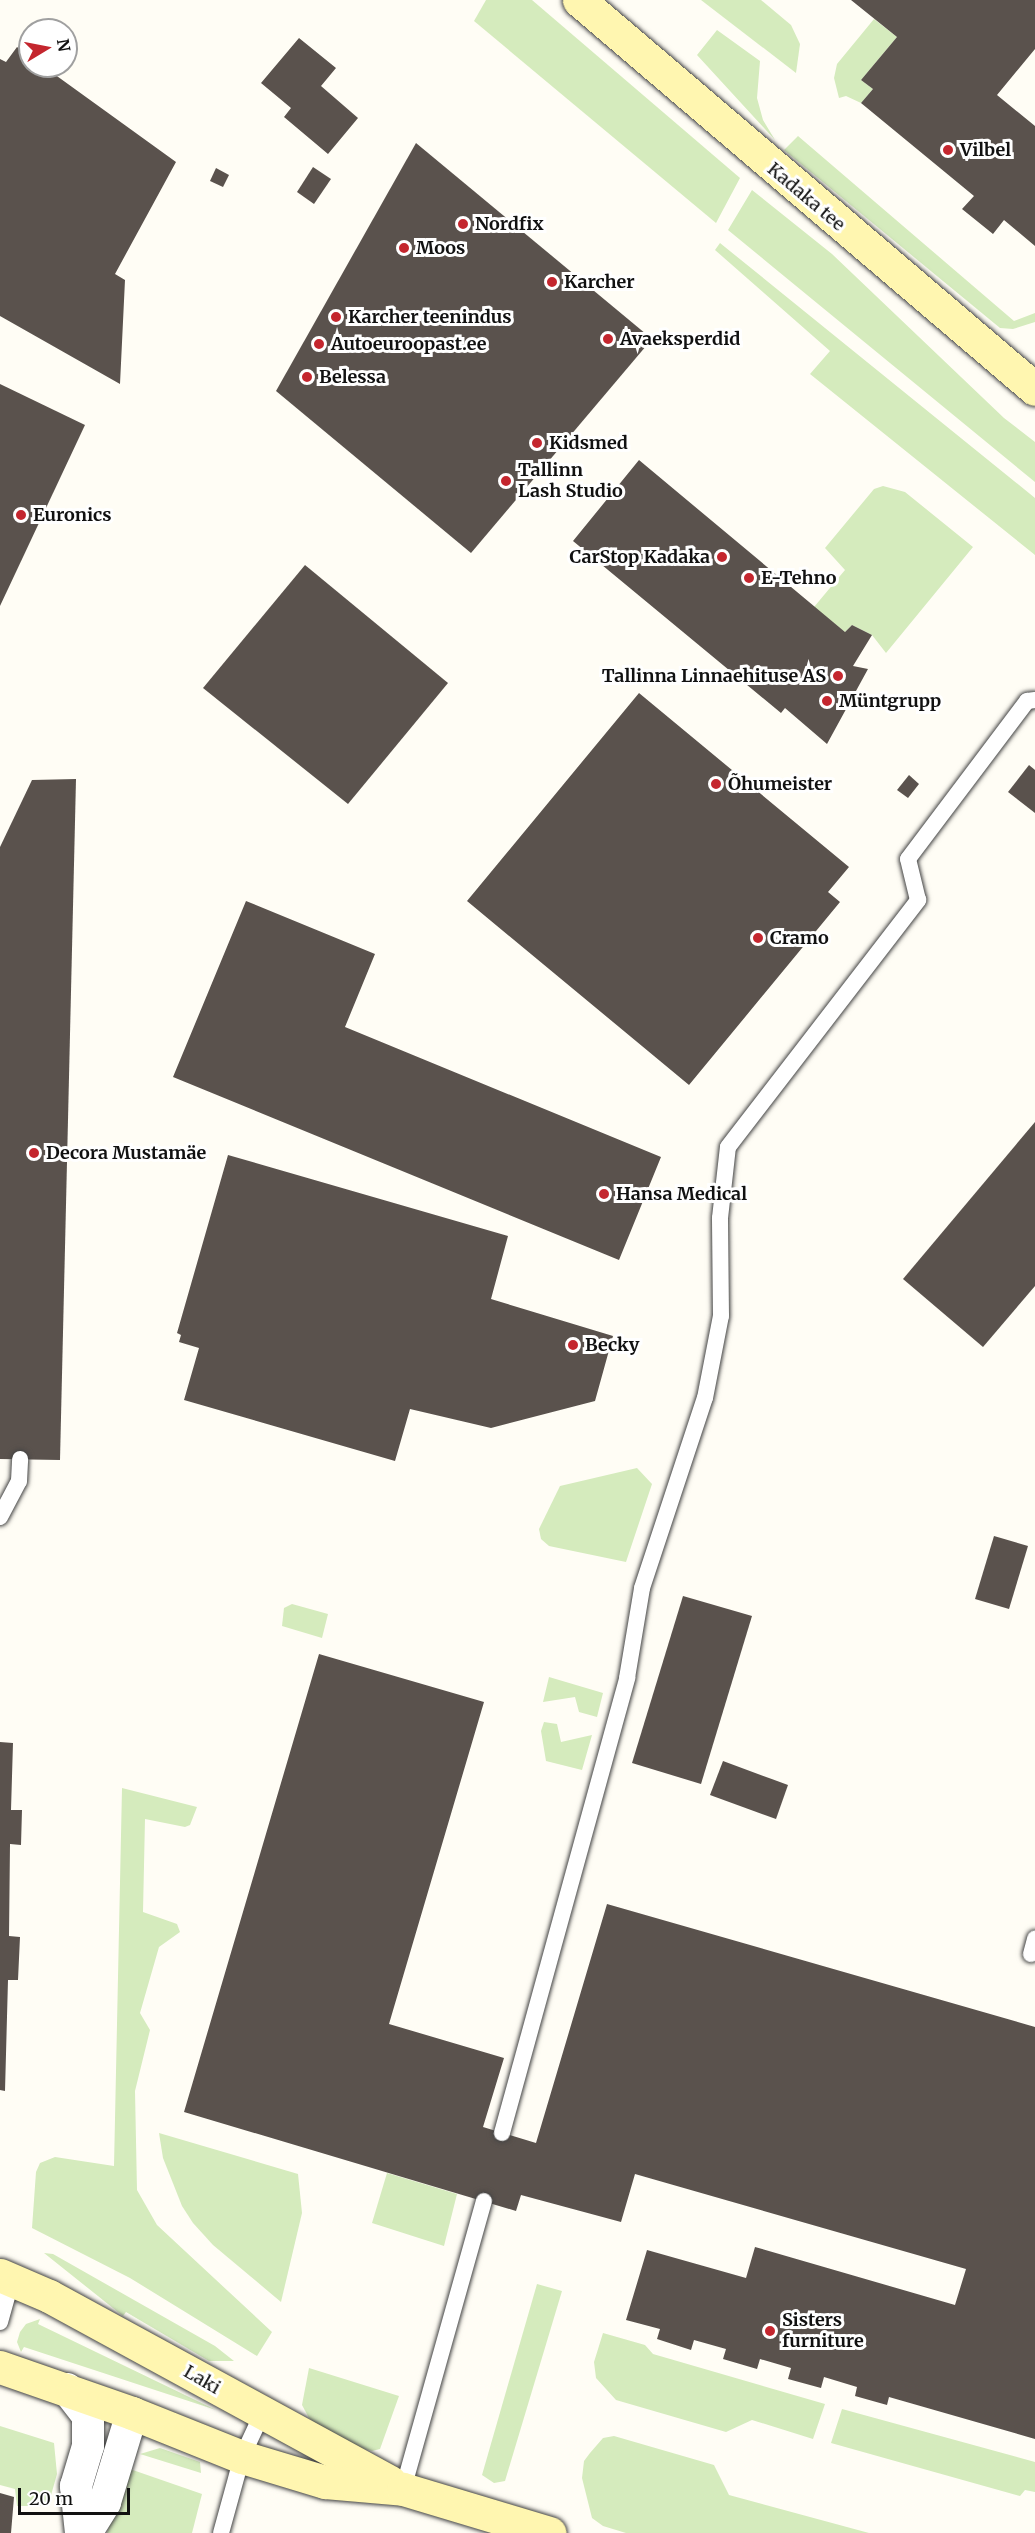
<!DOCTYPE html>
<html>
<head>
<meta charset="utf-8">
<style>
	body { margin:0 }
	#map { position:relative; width:1035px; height:2533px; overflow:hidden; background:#fffdf5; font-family:Merriweather,serif }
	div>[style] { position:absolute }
	.green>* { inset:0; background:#d5ebbd }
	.building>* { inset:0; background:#5a524d }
	.roads { filter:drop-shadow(0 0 2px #444) drop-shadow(0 0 2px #444) }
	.lane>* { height:16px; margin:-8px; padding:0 8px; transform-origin:8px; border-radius:8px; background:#fff }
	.street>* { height:32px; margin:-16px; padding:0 16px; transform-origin:16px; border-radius:16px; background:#fff }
	.secondary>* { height:33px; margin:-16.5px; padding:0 16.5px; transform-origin:16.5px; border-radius:16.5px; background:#fff6b0 }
	.dots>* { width:16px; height:16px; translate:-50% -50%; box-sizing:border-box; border:3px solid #fff; border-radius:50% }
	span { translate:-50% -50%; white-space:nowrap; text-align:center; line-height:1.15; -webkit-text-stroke:6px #fff; paint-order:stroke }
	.poi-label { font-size:18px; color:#111; font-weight:700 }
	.left { translate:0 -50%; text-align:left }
	.right { translate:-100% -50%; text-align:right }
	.street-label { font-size:18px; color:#111 }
	.north { position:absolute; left:18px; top:18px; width:60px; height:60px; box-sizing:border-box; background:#fff; border:2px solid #a0a0a0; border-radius:50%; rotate:80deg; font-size:16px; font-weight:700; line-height:24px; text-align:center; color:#111 }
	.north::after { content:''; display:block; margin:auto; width:21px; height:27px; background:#c4262e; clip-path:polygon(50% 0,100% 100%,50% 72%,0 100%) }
	.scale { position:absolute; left:18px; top:2488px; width:112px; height:27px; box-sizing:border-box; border:3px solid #111; border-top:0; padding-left:8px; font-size:18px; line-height:21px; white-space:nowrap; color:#111; -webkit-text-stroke:4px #fff; paint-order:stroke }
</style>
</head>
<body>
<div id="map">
	<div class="green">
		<div style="clip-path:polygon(486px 0,532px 0,740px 178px,716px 223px,474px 21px)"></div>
		<div style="clip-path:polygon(701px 0,761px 0,791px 25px,800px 44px,796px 73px)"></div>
		<div style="clip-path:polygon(874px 19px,897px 37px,861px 80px,873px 89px,861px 103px,846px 96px,839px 98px,834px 78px,837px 64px)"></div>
		<div style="clip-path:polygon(717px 30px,760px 61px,757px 98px,763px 120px,775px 140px,697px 55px)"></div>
		<div style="clip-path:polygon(798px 136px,1014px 321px,1035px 313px,1035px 322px,1013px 329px,1000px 328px,784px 150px)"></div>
		<div style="clip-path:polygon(752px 190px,832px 254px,1004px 418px,1035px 442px,1035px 482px,728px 230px)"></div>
		<div style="clip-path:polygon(720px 243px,1035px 498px,1035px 555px,810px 374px,830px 351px,715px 250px)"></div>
		<div style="clip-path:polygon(883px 486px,905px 492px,973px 547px,886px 653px,872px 635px,852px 625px,845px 632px,814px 607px,845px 570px,825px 548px,874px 489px)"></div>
		<div style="clip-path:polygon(637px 1468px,652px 1484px,626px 1562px,549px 1546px,541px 1539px,539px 1529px,560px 1486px)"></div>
		<div style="clip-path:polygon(292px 1604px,328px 1614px,322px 1638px,282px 1626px,284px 1608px)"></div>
		<div style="clip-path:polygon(549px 1677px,603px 1693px,597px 1717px,579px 1712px,575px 1697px,543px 1702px)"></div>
		<div style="clip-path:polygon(544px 1722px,557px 1724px,561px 1742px,592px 1735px,582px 1770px,546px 1761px,541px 1731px)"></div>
		<div style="clip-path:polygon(122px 1788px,197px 1807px,190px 1825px,185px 1827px,145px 1819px,143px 1912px,177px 1924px,180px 1932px,159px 1947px,140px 2013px,150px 2030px,135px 2091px,137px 2190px,157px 2225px,272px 2332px,257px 2356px,130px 2278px,32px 2228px,36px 2172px,40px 2163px,55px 2157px,114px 2166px)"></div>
		<div style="clip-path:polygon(159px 2133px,298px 2174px,302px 2213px,281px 2302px,213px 2245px,193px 2223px,182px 2206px,163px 2158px)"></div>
		<div style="clip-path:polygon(387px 2173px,457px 2194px,444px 2246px,372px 2223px)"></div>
		<div style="clip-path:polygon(44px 2253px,53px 2254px,215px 2346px,234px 2361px,209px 2361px,126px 2312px,123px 2316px)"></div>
		<div style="clip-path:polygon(537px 2284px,562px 2291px,505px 2481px,494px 2483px,482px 2475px)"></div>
		<div style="clip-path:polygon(40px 2319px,38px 2324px,216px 2410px,24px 2347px,21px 2352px,17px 2342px,20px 2332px,26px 2324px)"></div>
		<div style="clip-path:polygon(603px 2333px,645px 2345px,653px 2354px,825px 2404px,813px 2439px,752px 2420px,726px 2432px,616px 2400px,596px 2378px,594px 2362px)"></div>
		<div style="clip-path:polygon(309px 2368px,399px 2396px,380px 2449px,372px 2451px,339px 2442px,309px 2418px,302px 2405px)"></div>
		<div style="clip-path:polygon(842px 2409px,1035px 2462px,1035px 2492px,1025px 2490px,1020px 2496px,831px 2443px)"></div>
		<div style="clip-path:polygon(0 2426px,54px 2443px,57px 2474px,48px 2506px,17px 2506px,15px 2489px,0 2485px)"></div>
		<div style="clip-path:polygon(614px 2436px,714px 2465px,729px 2495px,869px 2533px,626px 2533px,603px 2526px,592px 2518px,582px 2478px,584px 2461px,590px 2453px,603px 2438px)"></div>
		<div style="clip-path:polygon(160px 2448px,200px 2462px,201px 2473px,140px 2454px)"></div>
		<div style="clip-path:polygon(127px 2468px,202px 2494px,192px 2533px,107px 2533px)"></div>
	</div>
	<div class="building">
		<div style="clip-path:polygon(851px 0,1035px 0,1035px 49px,997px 95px,1035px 126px,1035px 246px,1004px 220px,993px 234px,962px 209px,974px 196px,861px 103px,873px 89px,861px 80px,897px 37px)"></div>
		<div style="clip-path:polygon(299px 38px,336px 68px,321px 86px,358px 118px,328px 154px,284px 117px,291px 108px,261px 83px)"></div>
		<div style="clip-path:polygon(17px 47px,30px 57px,30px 66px,43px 66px,176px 162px,115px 274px,125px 280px,120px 384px,0 316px,0 59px,6px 62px)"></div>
		<div style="clip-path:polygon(416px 143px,652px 339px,471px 553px,276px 391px)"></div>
		<div style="clip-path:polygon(313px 167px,331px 179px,314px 204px,297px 192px)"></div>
		<div style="clip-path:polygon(216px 168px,229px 175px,223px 187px,210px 181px)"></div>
		<div style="clip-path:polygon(0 384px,85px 425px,0 606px)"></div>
		<div style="clip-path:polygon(639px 460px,845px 632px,852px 625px,872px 635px,853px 666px,868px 669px,827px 744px,785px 708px,781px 713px,573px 541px)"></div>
		<div style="clip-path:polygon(305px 565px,448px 683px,348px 804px,203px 688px)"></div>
		<div style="clip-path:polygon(639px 693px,849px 867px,828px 892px,840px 902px,689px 1085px,467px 901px)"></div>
		<div style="clip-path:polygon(1029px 765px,1035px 770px,1035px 813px,1008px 792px)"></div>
		<div style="clip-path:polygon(909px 775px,919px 784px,908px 798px,897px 790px)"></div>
		<div style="clip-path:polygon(76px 779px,60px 1460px,0 1459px,0 847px,32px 780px)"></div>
		<div style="clip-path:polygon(246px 901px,375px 954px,345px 1027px,661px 1157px,619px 1260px,173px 1077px)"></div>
		<div style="clip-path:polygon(1035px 1122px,1035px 1286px,983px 1347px,903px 1279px)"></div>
		<div style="clip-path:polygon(228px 1155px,508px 1236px,491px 1299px,613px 1336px,595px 1401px,491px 1428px,410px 1409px,395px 1461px,184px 1400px,199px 1348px,179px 1342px,181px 1335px,177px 1333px)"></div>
		<div style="clip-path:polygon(994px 1536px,1028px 1546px,1009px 1609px,975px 1599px)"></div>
		<div style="clip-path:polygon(683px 1596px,752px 1616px,701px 1784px,632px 1763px)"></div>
		<div style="clip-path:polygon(319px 1654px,484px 1702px,389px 2024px,504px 2058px,483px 2127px,536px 2143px,607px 1904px,1035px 2027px,1035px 2439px,889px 2397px,887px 2405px,855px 2396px,857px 2387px,824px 2377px,821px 2388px,788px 2379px,791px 2368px,760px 2359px,757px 2369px,723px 2359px,726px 2349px,694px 2340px,691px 2350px,657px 2339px,660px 2329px,626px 2320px,647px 2250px,746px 2278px,755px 2247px,955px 2305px,966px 2269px,635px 2174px,621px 2222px,521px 2195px,516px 2211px,184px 2112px)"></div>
		<div style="clip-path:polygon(0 1742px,13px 1743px,11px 1810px,22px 1810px,21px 1845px,10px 1844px,9px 1936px,20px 1937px,18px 1980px,8px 1980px,5px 2091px,0 2090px)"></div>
		<div style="clip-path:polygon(723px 1761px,788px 1785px,776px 1819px,710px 1795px)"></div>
		<div style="clip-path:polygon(0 2493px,14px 2497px,11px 2533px,0 2533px)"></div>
	</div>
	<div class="roads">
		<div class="lane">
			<div style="left:0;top:1517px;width:41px;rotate:-62.2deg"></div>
			<div style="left:19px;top:1481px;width:22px;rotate:-87deg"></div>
			<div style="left:1031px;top:1954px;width:16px;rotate:-75deg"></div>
			<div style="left:502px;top:2133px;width:472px;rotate:-74.6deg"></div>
			<div style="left:627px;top:1678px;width:91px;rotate:-80.5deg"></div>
			<div style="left:642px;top:1588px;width:200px;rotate:-71.7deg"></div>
			<div style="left:705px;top:1398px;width:84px;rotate:-79deg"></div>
			<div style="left:721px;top:1316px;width:98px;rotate:-90.6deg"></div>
			<div style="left:720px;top:1218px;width:71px;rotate:-83.6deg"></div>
			<div style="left:728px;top:1147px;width:312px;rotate:-52.4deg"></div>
			<div style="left:918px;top:900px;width:42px;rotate:-103.7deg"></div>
			<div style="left:908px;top:859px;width:198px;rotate:-53deg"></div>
			<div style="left:1027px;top:701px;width:8px;rotate:-7deg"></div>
			<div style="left:0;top:2322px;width:45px;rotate:-74.4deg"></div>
			<div style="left:403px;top:2489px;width:299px;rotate:-74.3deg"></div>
			<div style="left:221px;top:2533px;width:79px;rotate:-74.6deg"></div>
			<div style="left:242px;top:2457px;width:47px;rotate:-65.1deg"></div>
		</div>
		<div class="street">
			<div style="left:67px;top:2389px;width:34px;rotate:52deg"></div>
			<div style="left:88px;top:2416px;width:30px;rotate:90deg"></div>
			<div style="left:88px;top:2446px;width:42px;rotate:106.7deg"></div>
			<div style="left:76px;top:2486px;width:47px;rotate:83.9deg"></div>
			<div style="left:86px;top:2533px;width:36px;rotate:-58deg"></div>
			<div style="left:105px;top:2502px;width:93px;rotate:-73.1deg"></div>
		</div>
		<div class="secondary">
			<div style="left:579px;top:0;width:599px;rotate:40.47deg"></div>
			<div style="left:0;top:2275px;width:53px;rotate:23.2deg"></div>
			<div style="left:49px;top:2296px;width:388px;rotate:28.6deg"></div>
			<div style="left:0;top:2367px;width:140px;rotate:19.2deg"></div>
			<div style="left:132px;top:2413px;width:118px;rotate:21.8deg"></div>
			<div style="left:242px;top:2457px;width:87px;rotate:16.8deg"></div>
			<div style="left:325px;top:2482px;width:78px;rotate:5.1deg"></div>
			<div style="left:403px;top:2489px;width:153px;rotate:16.7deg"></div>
		</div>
	</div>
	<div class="dots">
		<div style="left:948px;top:150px;background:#c4262e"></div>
		<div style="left:463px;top:224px;background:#c4262e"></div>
		<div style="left:404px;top:248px;background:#c4262e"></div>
		<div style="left:552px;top:282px;background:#c4262e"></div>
		<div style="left:336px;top:317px;background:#c4262e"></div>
		<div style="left:608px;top:339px;background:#c4262e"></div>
		<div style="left:319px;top:344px;background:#c4262e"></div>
		<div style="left:307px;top:377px;background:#c4262e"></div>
		<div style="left:537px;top:443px;background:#c4262e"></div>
		<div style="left:506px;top:481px;background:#c4262e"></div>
		<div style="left:21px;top:515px;background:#c4262e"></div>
		<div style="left:722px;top:557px;background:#c4262e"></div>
		<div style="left:749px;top:578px;background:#c4262e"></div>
		<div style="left:838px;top:676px;background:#c4262e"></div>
		<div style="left:827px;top:701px;background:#c4262e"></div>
		<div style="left:716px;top:784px;background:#c4262e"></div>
		<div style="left:758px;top:938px;background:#c4262e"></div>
		<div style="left:34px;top:1153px;background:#c4262e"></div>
		<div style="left:604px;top:1194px;background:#c4262e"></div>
		<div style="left:573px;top:1345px;background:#c4262e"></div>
		<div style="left:770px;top:2331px;background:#c4262e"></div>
	</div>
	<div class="poi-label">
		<span class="left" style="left:960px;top:150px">Vilbel</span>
		<span class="left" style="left:475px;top:224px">Nordfix</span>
		<span class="left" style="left:416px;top:248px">Moos</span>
		<span class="left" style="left:564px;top:282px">Karcher</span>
		<span class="left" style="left:348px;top:317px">Karcher teenindus</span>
		<span class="left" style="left:620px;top:339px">Avaeksperdid</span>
		<span class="left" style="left:331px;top:344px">Autoeuroopast.ee</span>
		<span class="left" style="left:319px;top:377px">Belessa</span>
		<span class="left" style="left:549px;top:443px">Kidsmed</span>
		<span class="left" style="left:518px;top:481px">Tallinn<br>Lash Studio</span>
		<span class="left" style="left:33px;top:515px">Euronics</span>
		<span class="right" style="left:710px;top:557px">CarStop Kadaka</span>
		<span class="left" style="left:761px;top:578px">E-Tehno</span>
		<span class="right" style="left:826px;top:676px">Tallinna Linnaehituse AS</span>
		<span class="left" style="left:839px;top:701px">Müntgrupp</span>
		<span class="left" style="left:728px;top:784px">Õhumeister</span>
		<span class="left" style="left:770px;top:938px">Cramo</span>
		<span class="left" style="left:46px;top:1153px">Decora Mustamäe</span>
		<span class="left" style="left:616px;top:1194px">Hansa Medical</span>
		<span class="left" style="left:585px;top:1345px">Becky</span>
		<span class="left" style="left:782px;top:2331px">Sisters<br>furniture</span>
	</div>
	<div class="street-label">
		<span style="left:806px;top:197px;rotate:40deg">Kadaka tee</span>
		<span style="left:202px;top:2380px;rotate:30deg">Laki</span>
	</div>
	<div class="north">N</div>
	<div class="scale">20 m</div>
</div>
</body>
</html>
